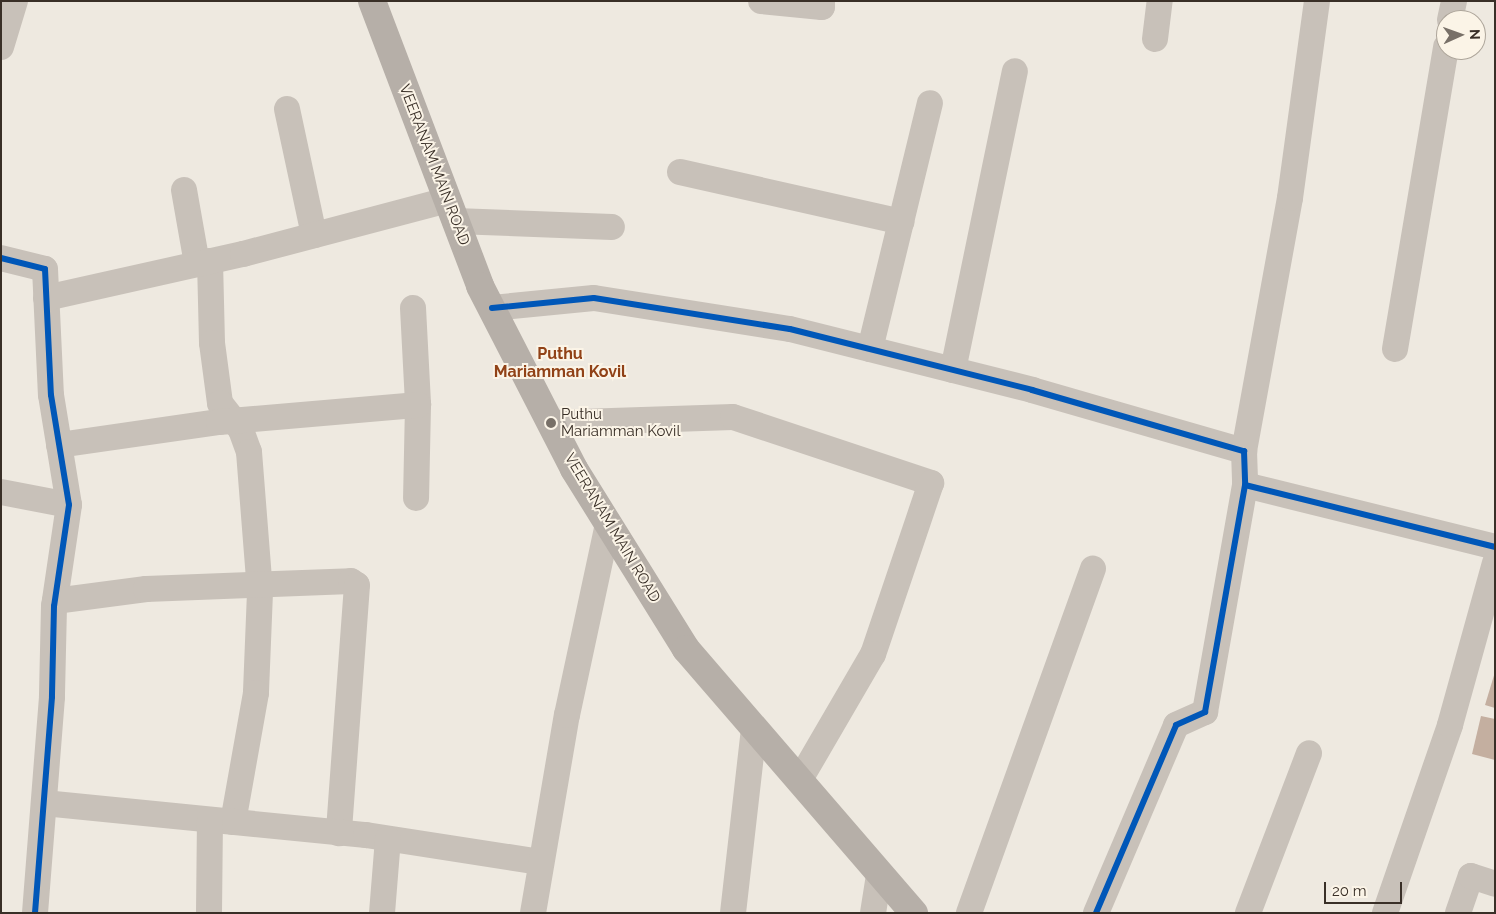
<!DOCTYPE html>
<html>
<head>
<meta charset="utf-8">
<style>
	body { margin:0 }
	#map { position:relative; width:1496px; height:914px; overflow:hidden; background:#eee9e0; font-family:Raleway,sans-serif }
	div>[style] { position:absolute }
	.building>* { inset:0; background:#c4afa0 }
	.minor>* { height:26px; margin:-13px; padding:0 13px; transform-origin:13px; border-radius:13px; background:#c8c1b9 }
	.major>* { height:28px; margin:-14px; padding:0 14px; transform-origin:14px; border-radius:14px; background:#b6afa8 }
	.cycleway>* { height:6px; margin:-3px; padding:0 3px; transform-origin:3px; border-radius:3px; background:#0057b8 }
	.dots>* { width:14px; height:14px; translate:-50% -50%; box-sizing:border-box; border:2px solid #fbf4e7; border-radius:50% }
	span { translate:-50% -50%; white-space:nowrap; text-align:center; line-height:1.15; -webkit-text-stroke:4px #fbf4e7; paint-order:stroke }
	.street-label { font-size:15px; color:#392f27 }
	.poi-label { font-size:15px; color:#392f27 }
	.left { translate:0 -50%; text-align:left }
	.neighbourhood-label { font-size:16px; color:#914217; font-weight:700 }
	.frame { position:absolute; inset:0; border:2px solid #392f27; pointer-events:none }
	.north { position:absolute; left:1436px; top:10px; width:50px; height:50px; box-sizing:border-box; background:#fbf4e7; border:1px solid #ada59a; border-radius:50%; rotate:88deg; font-size:14px; font-weight:700; line-height:20px; text-align:center; color:#392f27 }
	.north::after { content:''; display:block; margin:auto; width:18px; height:22px; background:#787068; clip-path:polygon(50% 0,100% 100%,50% 72%,0 100%) }
	.scale { position:absolute; left:1324px; top:882px; width:78px; height:22px; box-sizing:border-box; border:2px solid #392f27; border-top:0; padding-left:6px; font-size:15px; line-height:18px; white-space:nowrap; color:#392f27; -webkit-text-stroke:4px #fbf4e7; paint-order:stroke }
</style>
</head>
<body>
<div id="map">
	<div class="building">
		<div style="clip-path:polygon(1495px 672px,1495px 708px,1485px 705px)"></div>
		<div style="clip-path:polygon(1481px 716px,1495px 719px,1495px 760px,1472px 754px)"></div>
	</div>
	<div class="minor">
		<div style="left:761px;top:1px;width:61px;rotate:5.6deg"></div>
		<div style="left:822px;top:7px;width:6px;rotate:-90deg"></div>
		<div style="left:1450px;top:20px;width:19px;rotate:-78deg"></div>
		<div style="left:1155px;top:39px;width:38px;rotate:-83deg"></div>
		<div style="left:1px;top:47px;width:48px;rotate:-73.1deg"></div>
		<div style="left:287px;top:109px;width:129px;rotate:77.9deg"></div>
		<div style="left:680px;top:172px;width:227px;rotate:12.7deg"></div>
		<div style="left:184px;top:190px;width:75px;rotate:80deg"></div>
		<div style="left:455px;top:221px;width:157px;rotate:2.2deg"></div>
		<div style="left:1px;top:258px;width:45px;rotate:14deg"></div>
		<div style="left:45px;top:269px;width:126px;rotate:87.3deg"></div>
		<div style="left:51px;top:395px;width:111px;rotate:80.7deg"></div>
		<div style="left:69px;top:505px;width:102px;rotate:98.4deg"></div>
		<div style="left:54px;top:606px;width:91px;rotate:91.3deg"></div>
		<div style="left:52px;top:697px;width:217px;rotate:94.5deg"></div>
		<div style="left:210px;top:261px;width:82px;rotate:88.6deg"></div>
		<div style="left:212px;top:343px;width:61px;rotate:82.4deg"></div>
		<div style="left:220px;top:403px;width:34px;rotate:52deg"></div>
		<div style="left:241px;top:430px;width:23px;rotate:70deg"></div>
		<div style="left:249px;top:452px;width:140px;rotate:85.5deg"></div>
		<div style="left:260px;top:592px;width:101px;rotate:92.3deg"></div>
		<div style="left:256px;top:693px;width:131px;rotate:100.1deg"></div>
		<div style="left:46px;top:298px;width:202px;rotate:-12.6deg"></div>
		<div style="left:243px;top:254px;width:211px;rotate:-14.8deg"></div>
		<div style="left:413px;top:308px;width:97px;rotate:87deg"></div>
		<div style="left:418px;top:405px;width:93px;rotate:91.2deg"></div>
		<div style="left:492px;top:308px;width:102px;rotate:-5.6deg"></div>
		<div style="left:594px;top:298px;width:198px;rotate:9deg"></div>
		<div style="left:790px;top:329px;width:250px;rotate:14.1deg"></div>
		<div style="left:1032px;top:390px;width:221px;rotate:16.1deg"></div>
		<div style="left:1244px;top:451px;width:34px;rotate:88deg"></div>
		<div style="left:870px;top:349px;width:253px;rotate:-76.3deg"></div>
		<div style="left:1395px;top:349px;width:307px;rotate:-80.4deg"></div>
		<div style="left:953px;top:370px;width:305px;rotate:-78.3deg"></div>
		<div style="left:551px;top:423px;width:182px;rotate:-1.9deg"></div>
		<div style="left:733px;top:417px;width:209px;rotate:18.4deg"></div>
		<div style="left:931px;top:483px;width:181px;rotate:108.7deg"></div>
		<div style="left:873px;top:654px;width:147px;rotate:120.2deg"></div>
		<div style="left:59px;top:445px;width:162px;rotate:-8.2deg"></div>
		<div style="left:219px;top:422px;width:200px;rotate:-4.9deg"></div>
		<div style="left:1244px;top:451px;width:257px;rotate:-79.7deg"></div>
		<div style="left:1290px;top:198px;width:199px;rotate:-82.2deg"></div>
		<div style="left:1px;top:492px;width:69px;rotate:10.8deg"></div>
		<div style="left:55px;top:601px;width:92px;rotate:-7.5deg"></div>
		<div style="left:146px;top:589px;width:205px;rotate:-2.2deg"></div>
		<div style="left:351px;top:581px;width:7px;rotate:34deg"></div>
		<div style="left:357px;top:585px;width:249px;rotate:94.2deg"></div>
		<div style="left:44px;top:803px;width:324px;rotate:5.7deg"></div>
		<div style="left:366px;top:835px;width:177px;rotate:8.8deg"></div>
		<div style="left:209px;top:913px;width:93px;rotate:-89.4deg"></div>
		<div style="left:382px;top:913px;width:74px;rotate:-85.4deg"></div>
		<div style="left:533px;top:913px;width:201px;rotate:-80.3deg"></div>
		<div style="left:567px;top:715px;width:196px;rotate:-77.9deg"></div>
		<div style="left:733px;top:913px;width:185px;rotate:-83.5deg"></div>
		<div style="left:873px;top:913px;width:39px;rotate:-81deg"></div>
		<div style="left:969px;top:913px;width:366px;rotate:-70.2deg"></div>
		<div style="left:1096px;top:913px;width:204px;rotate:-66.9deg"></div>
		<div style="left:1176px;top:725px;width:32px;rotate:-24deg"></div>
		<div style="left:1205px;top:712px;width:230px;rotate:-80deg"></div>
		<div style="left:1245px;top:485px;width:258px;rotate:13.9deg"></div>
		<div style="left:1248px;top:913px;width:171px;rotate:-69.1deg"></div>
		<div style="left:1385px;top:913px;width:199px;rotate:-70.9deg"></div>
		<div style="left:1450px;top:725px;width:168px;rotate:-74.5deg"></div>
		<div style="left:1458px;top:913px;width:39px;rotate:-71deg"></div>
		<div style="left:1471px;top:876px;width:25px;rotate:18deg"></div>
	</div>
	<div class="major">
		<div style="left:372px;top:1px;width:305px;rotate:69.2deg"></div>
		<div style="left:480px;top:286px;width:206px;rotate:62.8deg"></div>
		<div style="left:574px;top:469px;width:212px;rotate:58.1deg"></div>
		<div style="left:686px;top:649px;width:349px;rotate:49.2deg"></div>
	</div>
	<div class="cycleway">
		<div style="left:1px;top:258px;width:45px;rotate:14deg"></div>
		<div style="left:45px;top:269px;width:126px;rotate:87.3deg"></div>
		<div style="left:51px;top:395px;width:111px;rotate:80.7deg"></div>
		<div style="left:69px;top:505px;width:102px;rotate:98.4deg"></div>
		<div style="left:54px;top:606px;width:91px;rotate:91.3deg"></div>
		<div style="left:52px;top:697px;width:217px;rotate:94.5deg"></div>
		<div style="left:492px;top:308px;width:102px;rotate:-5.6deg"></div>
		<div style="left:594px;top:298px;width:198px;rotate:9deg"></div>
		<div style="left:790px;top:329px;width:250px;rotate:14.1deg"></div>
		<div style="left:1032px;top:390px;width:221px;rotate:16.1deg"></div>
		<div style="left:1244px;top:451px;width:34px;rotate:88deg"></div>
		<div style="left:1096px;top:913px;width:204px;rotate:-66.9deg"></div>
		<div style="left:1176px;top:725px;width:32px;rotate:-24deg"></div>
		<div style="left:1205px;top:712px;width:230px;rotate:-80deg"></div>
		<div style="left:1245px;top:485px;width:258px;rotate:13.9deg"></div>
	</div>
	<div class="dots">
		<div style="left:551px;top:423px;background:#787068"></div>
	</div>
	<div class="street-label">
		<span style="left:434px;top:165px;rotate:69deg">VEERANAM MAIN ROAD</span>
		<span style="left:612px;top:528px;rotate:59deg">VEERANAM MAIN ROAD</span>
	</div>
	<div class="poi-label">
		<span class="left" style="left:561px;top:423px">Puthu<br>Mariamman Kovil</span>
	</div>
	<div class="neighbourhood-label">
		<span style="left:560px;top:363px">Puthu<br>Mariamman Kovil</span>
	</div>
	<div class="frame"></div>
	<div class="north">N</div>
	<div class="scale">20 m</div>
</div>
</body>
</html>
